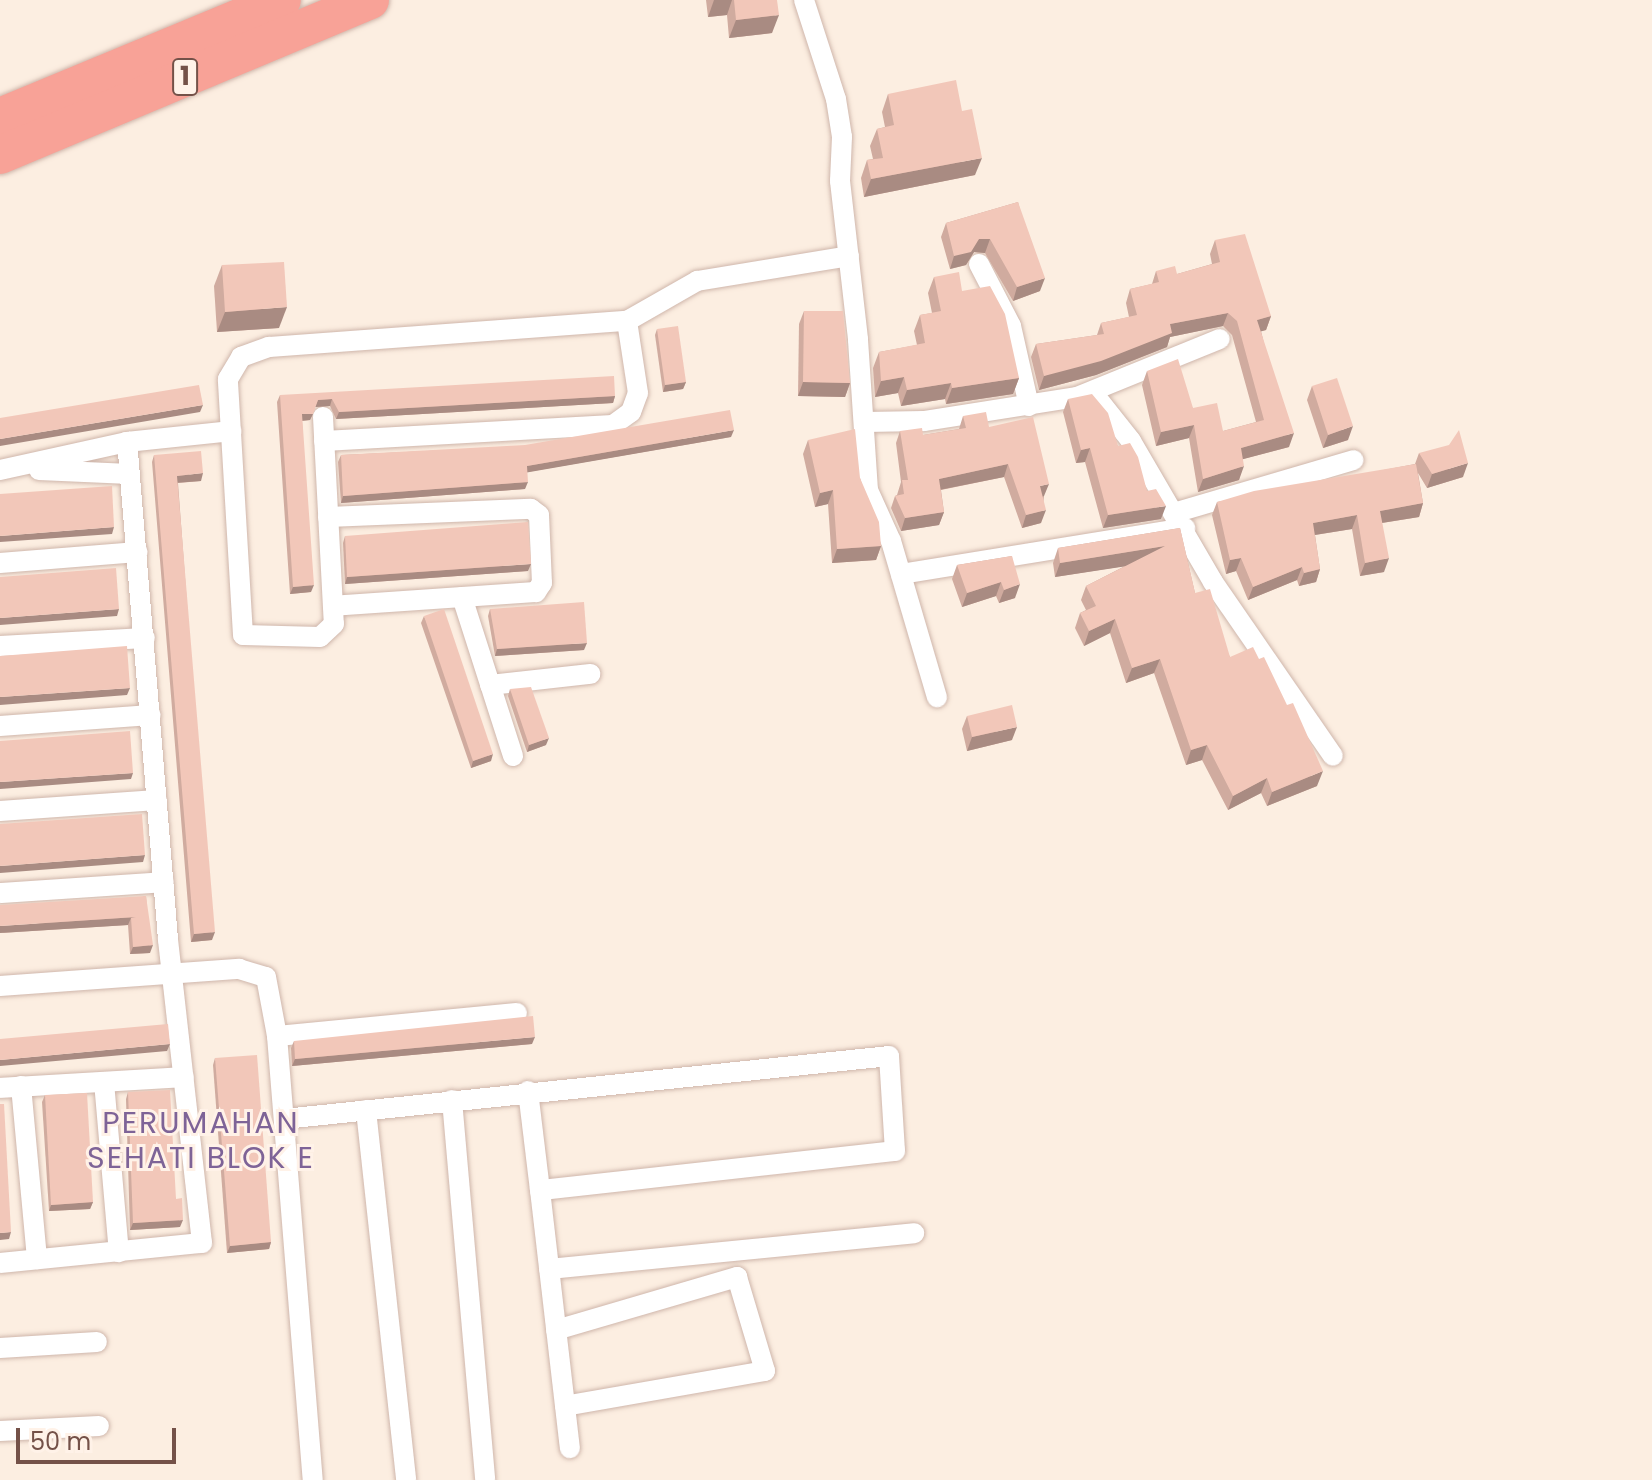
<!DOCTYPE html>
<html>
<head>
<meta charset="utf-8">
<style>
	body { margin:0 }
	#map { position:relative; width:1652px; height:1480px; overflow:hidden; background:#fceee1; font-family:Poppins,sans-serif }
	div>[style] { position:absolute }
	.roads { filter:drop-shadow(0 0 2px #cfb6ab) drop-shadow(0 0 2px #cfb6ab) }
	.street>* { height:20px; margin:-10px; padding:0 10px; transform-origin:10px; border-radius:10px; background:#fff }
	.highway>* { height:38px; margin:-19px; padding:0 19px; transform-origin:19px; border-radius:19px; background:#f8a297 }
	.wall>* { inset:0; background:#d0ab9f }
	.shaded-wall>* { inset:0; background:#a98b82 }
	.building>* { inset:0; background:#f2c7b9 }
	span { translate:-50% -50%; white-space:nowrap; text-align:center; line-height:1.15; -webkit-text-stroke:6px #fff2e8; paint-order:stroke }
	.shield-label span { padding:2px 6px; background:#fff2e8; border:2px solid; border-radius:6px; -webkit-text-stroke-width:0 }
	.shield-label { font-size:26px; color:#745148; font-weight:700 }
	.neighbourhood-label { font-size:30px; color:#7e6397; letter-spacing:2px }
	.scale { position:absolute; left:16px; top:1428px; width:160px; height:36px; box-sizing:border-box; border:4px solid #745148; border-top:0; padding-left:10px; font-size:24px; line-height:28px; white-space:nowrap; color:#745148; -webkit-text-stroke:6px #fff2e8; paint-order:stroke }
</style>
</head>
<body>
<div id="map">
	<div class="roads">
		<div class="street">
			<div style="left:804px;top:0;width:104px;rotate:72.1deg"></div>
			<div style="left:836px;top:99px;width:38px;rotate:81deg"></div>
			<div style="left:842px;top:137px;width:44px;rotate:92.6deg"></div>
			<div style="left:840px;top:181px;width:160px;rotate:83.5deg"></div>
			<div style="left:858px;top:340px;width:150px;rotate:86.2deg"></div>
			<div style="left:868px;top:490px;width:56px;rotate:65.7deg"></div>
			<div style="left:891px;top:541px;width:163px;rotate:73.6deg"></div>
			<div style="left:979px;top:264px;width:70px;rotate:62.7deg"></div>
			<div style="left:1011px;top:326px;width:82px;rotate:77.3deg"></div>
			<div style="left:1093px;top:393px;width:61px;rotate:51.6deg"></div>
			<div style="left:1131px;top:441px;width:163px;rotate:59.8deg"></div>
			<div style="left:1213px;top:582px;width:211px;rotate:55.4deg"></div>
			<div style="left:323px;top:417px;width:207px;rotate:87deg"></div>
			<div style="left:334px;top:624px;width:19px;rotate:137deg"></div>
			<div style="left:320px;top:637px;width:77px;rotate:-178.5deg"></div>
			<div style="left:243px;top:635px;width:256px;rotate:-93.4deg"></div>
			<div style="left:228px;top:379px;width:26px;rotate:-59deg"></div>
			<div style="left:241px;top:357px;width:30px;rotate:-20deg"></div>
			<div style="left:269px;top:347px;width:359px;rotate:-4.2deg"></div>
			<div style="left:627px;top:321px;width:81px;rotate:-29.7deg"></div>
			<div style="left:697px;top:281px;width:154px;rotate:-9.3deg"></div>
			<div style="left:865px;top:422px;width:59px;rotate:-1deg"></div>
			<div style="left:924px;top:421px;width:155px;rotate:-8.9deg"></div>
			<div style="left:1077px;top:397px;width:154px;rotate:-22.1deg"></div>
			<div style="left:324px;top:441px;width:289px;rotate:-3.2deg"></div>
			<div style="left:613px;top:425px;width:22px;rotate:-36deg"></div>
			<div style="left:631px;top:412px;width:20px;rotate:-70deg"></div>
			<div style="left:638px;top:393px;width:73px;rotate:-98.7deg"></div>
			<div style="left:0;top:470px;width:130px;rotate:-12.4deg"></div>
			<div style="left:39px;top:470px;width:91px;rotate:2.5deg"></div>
			<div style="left:1177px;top:512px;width:184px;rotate:-16.4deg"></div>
			<div style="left:328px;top:517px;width:203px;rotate:-2.3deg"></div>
			<div style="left:531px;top:509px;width:10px;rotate:37deg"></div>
			<div style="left:539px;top:515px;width:68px;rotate:87.5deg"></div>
			<div style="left:542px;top:583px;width:11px;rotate:124deg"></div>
			<div style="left:536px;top:592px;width:203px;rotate:176.1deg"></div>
			<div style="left:0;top:563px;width:138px;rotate:-4.6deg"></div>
			<div style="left:901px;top:574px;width:288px;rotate:-9.2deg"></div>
			<div style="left:462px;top:597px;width:167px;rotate:72.2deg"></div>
			<div style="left:0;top:646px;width:145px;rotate:-3.2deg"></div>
			<div style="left:490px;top:685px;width:101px;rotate:-6.3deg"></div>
			<div style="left:0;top:726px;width:151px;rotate:-4.2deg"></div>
			<div style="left:0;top:811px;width:157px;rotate:-4deg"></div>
			<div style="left:0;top:893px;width:164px;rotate:-3.8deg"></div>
			<div style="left:0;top:986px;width:240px;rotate:-4.1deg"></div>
			<div style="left:239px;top:969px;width:28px;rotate:17deg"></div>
			<div style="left:266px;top:977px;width:60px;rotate:79.4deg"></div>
			<div style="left:277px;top:1036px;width:445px;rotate:85.4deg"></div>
			<div style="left:277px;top:1036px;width:241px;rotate:-5.5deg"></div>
			<div style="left:104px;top:1082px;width:171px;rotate:85deg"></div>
			<div style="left:21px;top:1086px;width:174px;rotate:84.7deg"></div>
			<div style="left:0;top:1088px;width:184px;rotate:-3.4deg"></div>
			<div style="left:528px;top:1091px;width:100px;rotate:83.1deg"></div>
			<div style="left:452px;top:1100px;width:381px;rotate:85deg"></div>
			<div style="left:366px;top:1110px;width:372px;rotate:83.8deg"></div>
			<div style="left:284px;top:1119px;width:608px;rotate:-5.94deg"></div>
			<div style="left:889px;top:1056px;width:95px;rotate:86.4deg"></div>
			<div style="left:895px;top:1151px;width:357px;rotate:173.7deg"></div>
			<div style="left:540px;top:1190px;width:260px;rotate:83.4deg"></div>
			<div style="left:0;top:1263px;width:203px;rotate:-5.7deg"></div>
			<div style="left:202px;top:1243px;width:306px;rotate:-96.4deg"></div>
			<div style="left:168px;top:939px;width:499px;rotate:-94.7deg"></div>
			<div style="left:127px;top:442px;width:105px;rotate:-6deg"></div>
			<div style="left:549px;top:1269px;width:367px;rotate:-5.6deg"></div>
			<div style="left:556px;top:1330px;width:189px;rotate:-16.3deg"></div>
			<div style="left:737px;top:1277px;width:98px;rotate:73.4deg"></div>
			<div style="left:765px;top:1371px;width:203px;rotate:170.1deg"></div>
			<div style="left:0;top:1348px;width:97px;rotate:-3.5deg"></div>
			<div style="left:0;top:1431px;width:99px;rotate:-2.9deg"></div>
		</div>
		<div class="highway">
			<div style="left:0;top:117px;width:305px;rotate:-22.5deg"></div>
			<div style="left:0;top:155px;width:401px;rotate:-22.7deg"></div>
		</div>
	</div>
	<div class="wall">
		<div style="clip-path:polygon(706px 0,777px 0,772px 33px,729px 38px,727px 15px,708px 17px)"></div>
		<div style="clip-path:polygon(888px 94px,975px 175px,864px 197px,861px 178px,867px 160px,873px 159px,870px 146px,877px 129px,885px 127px,882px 112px)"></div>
		<div style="clip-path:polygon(1018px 202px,1040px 291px,1013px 301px,985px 253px,974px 252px,966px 265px,950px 269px,941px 237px,946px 223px)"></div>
		<div style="clip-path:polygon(1215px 240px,1271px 316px,1266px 330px,1261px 331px,1289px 447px,1243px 459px,1239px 480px,1198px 492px,1189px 438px,1156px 446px,1142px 385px,1147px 371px,1193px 408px,1223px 431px,1256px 422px,1232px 335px,1223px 326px,1170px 337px,1167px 347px,1096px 375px,1039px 390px,1031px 357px,1036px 344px,1097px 335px,1101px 323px,1129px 317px,1126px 303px,1130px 289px,1152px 284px,1156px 271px,1177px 274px,1212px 264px,1210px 254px)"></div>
		<div style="clip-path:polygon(222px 265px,279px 328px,217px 332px,214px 286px)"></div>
		<div style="clip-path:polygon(934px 277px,962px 291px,1019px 378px,1013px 394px,946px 404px,945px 399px,901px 406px,898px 393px,875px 397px,873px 368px,879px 352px,917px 345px,914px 331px,920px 315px,932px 313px,928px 293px)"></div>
		<div style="clip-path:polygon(804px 311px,850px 383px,845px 397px,798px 396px,799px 324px)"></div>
		<div style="clip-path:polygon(657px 329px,686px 382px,683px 389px,663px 392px,655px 335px)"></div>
		<div style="clip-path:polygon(1312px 386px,1348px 440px,1323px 448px,1307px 400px)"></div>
		<div style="clip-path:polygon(280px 395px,615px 396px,613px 403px,336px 419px,330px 406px,315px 407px,310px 420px,302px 421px,311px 592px,290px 594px,277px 402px)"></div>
		<div style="clip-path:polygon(1068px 399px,1118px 446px,1147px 491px,1161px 519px,1103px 528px,1085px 462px,1076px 463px,1063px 412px)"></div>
		<div style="clip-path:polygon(963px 416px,989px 427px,1044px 496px,1041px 523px,1022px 528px,1004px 477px,941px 490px,944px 512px,939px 525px,901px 531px,891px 508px,895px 496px,897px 495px,901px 482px,896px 443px,900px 431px,923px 435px,959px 429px)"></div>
		<div style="clip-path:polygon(731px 437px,527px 472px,525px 489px,341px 503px,338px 462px,341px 455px)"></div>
		<div style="clip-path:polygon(808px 440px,860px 478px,881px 546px,876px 560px,832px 563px,828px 504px,815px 507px,803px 454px)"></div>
		<div style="clip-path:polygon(1419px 453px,1463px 477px,1427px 488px,1418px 473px,1423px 503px,1419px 517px,1382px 523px,1384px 572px,1360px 576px,1352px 529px,1315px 535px,1320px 569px,1316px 582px,1299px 586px,1297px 580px,1248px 600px,1236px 571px,1226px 574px,1212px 515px,1217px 502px,1415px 464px)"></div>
		<div style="clip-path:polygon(154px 455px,201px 481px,178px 483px,212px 940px,191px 942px,152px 462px)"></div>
		<div style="clip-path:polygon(1180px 528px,1195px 593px,1230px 657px,1317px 786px,1267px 806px,1261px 793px,1228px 810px,1202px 760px,1186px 765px,1154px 673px,1126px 683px,1110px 633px,1084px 646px,1075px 628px,1080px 613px,1086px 610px,1081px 600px,1086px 586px,1125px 566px,1055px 577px,1053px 563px,1058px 548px)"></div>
		<div style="clip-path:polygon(345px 536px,528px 571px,345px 584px,343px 543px)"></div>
		<div style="clip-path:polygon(1012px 556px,1015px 598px,999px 603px,996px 596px,962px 607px,952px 579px,957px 565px)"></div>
		<div style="clip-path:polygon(490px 609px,584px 650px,495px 656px,488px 616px)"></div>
		<div style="clip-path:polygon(424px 616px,491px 761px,471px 768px,421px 623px)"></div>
		<div style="clip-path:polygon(510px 689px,546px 745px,527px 752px,508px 696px)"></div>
		<div style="clip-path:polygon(967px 716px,1012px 740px,967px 751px,962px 729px)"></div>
		<div style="clip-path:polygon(146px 896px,150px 953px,130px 954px,128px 925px,0 933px)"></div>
		<div style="clip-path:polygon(294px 1041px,532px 1044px,292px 1066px,291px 1048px)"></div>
		<div style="clip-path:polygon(215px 1058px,271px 1242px,269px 1249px,227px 1253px,213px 1065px)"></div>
		<div style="clip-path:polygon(128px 1092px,176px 1199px,180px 1227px,130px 1230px,126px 1099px)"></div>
		<div style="clip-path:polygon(45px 1095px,93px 1202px,90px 1209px,49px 1211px,42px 1102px)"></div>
	</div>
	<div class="shaded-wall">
		<div style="clip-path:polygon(714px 0,732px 0,727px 15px,708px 17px)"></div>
		<div style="clip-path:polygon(779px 15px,772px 33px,729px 38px,736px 20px)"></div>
		<div style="clip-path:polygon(982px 158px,975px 175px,864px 197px,871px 179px)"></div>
		<div style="clip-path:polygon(979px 239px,990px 239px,985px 253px,974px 252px,966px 265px,950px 269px,954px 256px)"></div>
		<div style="clip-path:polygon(1045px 278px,1040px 291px,1013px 301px,1017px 287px)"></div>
		<div style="clip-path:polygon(287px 307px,279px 328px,217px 332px,225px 312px)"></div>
		<div style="clip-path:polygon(1228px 313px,1223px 326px,1170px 337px,1167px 347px,1096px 375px,1039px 390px,1044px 376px,1170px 324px)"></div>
		<div style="clip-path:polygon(1271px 316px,1266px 330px,1252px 334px,1257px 320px)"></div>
		<div style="clip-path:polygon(904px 377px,898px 393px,875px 397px,881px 381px)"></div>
		<div style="clip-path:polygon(1019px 378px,1013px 394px,946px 404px,952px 388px)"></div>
		<div style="clip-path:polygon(686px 382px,683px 389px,663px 392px,665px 385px)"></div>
		<div style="clip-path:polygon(803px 382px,850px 383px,845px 397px,798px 396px)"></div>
		<div style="clip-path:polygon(951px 383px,945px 399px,901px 406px,907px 390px)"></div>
		<div style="clip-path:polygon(615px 396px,613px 403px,336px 419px,339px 412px)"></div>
		<div style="clip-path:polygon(332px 399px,330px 406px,315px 407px,318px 400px)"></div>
		<div style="clip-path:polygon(203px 405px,200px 412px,0 446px,0 439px)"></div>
		<div style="clip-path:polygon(302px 414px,313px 414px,310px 420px,299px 421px)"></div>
		<div style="clip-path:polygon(1194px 425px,1189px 438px,1156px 446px,1161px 432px)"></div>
		<div style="clip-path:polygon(1353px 426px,1348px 440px,1323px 448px,1328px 435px)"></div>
		<div style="clip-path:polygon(734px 430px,731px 437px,524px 473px,527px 466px)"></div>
		<div style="clip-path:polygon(1294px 433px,1289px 447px,1236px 461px,1241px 448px)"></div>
		<div style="clip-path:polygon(1090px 448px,1085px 462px,1076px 463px,1081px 450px)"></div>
		<div style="clip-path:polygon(1468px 463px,1463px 477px,1427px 488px,1432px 474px)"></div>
		<div style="clip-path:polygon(1008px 464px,1004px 477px,934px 491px,939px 479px)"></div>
		<div style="clip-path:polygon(1244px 466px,1239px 480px,1198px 492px,1203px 479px)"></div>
		<div style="clip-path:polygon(203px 473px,201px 481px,174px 483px,177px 476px)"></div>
		<div style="clip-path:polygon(528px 482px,525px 489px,341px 503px,343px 496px)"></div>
		<div style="clip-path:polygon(1049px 484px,1044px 496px,1036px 499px,1040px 486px)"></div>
		<div style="clip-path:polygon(833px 490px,828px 504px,815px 507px,820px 493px)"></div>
		<div style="clip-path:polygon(1423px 503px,1419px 517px,1375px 524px,1380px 511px)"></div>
		<div style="clip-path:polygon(1166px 506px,1161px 519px,1103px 528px,1108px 515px)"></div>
		<div style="clip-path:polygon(1046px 510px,1041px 523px,1022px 528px,1026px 515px)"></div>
		<div style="clip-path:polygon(944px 512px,939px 525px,901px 531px,905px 518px)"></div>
		<div style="clip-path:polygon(1357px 515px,1352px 529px,1308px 536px,1313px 523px)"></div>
		<div style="clip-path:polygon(114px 527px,112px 534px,0 542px,0 536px)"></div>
		<div style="clip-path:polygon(881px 546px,876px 560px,832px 563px,837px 549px)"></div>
		<div style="clip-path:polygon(1165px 546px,1160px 561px,1055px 577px,1060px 563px)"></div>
		<div style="clip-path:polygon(1241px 558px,1236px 571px,1226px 574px,1230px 560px)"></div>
		<div style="clip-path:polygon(1389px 558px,1384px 572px,1360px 576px,1365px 563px)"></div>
		<div style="clip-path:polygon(531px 564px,528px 571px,345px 584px,347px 577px)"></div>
		<div style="clip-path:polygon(1302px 567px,1297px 580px,1248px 600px,1253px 587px)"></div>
		<div style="clip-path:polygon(1320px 569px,1316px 582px,1299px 586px,1304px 573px)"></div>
		<div style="clip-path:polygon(1001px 582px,996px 596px,962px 607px,967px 593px)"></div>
		<div style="clip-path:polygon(1020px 584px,1015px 598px,999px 603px,1004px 590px)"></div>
		<div style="clip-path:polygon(314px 585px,311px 592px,290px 594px,293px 587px)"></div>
		<div style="clip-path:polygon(119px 609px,117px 616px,0 625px,0 618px)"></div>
		<div style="clip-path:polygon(1115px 619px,1110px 633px,1084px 646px,1089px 631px)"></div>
		<div style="clip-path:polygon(587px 643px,584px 650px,495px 656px,497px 649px)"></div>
		<div style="clip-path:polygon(1160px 659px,1154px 673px,1126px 683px,1132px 668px)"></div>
		<div style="clip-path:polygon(130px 688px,127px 695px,0 705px,0 697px)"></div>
		<div style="clip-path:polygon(1017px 727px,1012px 740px,967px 751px,972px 737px)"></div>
		<div style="clip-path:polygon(549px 738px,546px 745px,527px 752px,529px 745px)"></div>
		<div style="clip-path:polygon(1207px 745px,1202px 760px,1186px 765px,1191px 750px)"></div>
		<div style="clip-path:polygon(493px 754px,491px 761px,471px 768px,473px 761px)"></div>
		<div style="clip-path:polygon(1323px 771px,1317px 786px,1267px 806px,1272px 792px)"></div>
		<div style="clip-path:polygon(133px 773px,131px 779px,0 789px,0 782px)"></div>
		<div style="clip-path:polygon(1267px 778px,1261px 793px,1228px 810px,1233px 796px)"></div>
		<div style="clip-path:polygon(145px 855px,143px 862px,0 873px,0 866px)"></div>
		<div style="clip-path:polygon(136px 917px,131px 918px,128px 925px,0 933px,0 926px)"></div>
		<div style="clip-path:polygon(215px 932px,212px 940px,191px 942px,194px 934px)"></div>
		<div style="clip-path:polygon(153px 945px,150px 953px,130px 954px,133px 947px)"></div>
		<div style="clip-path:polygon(535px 1037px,532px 1044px,292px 1066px,295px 1059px)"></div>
		<div style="clip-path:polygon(170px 1044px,167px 1051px,0 1066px,0 1060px)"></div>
		<div style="clip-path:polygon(93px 1202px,90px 1209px,49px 1211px,51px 1205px)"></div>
		<div style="clip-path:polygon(183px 1220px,180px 1227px,130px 1230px,133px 1223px)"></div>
		<div style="clip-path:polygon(11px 1232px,9px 1239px,0 1240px,0 1233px)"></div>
		<div style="clip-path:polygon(271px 1242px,269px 1249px,227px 1253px,230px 1246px)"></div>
	</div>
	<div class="building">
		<div style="clip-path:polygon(734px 0,777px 0,779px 15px,736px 20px)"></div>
		<div style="clip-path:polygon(956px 80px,962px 111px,972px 109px,982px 158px,871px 179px,867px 160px,883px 158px,877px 129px,894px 125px,888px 94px)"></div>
		<div style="clip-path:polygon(1018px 202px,1045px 278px,1017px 287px,990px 239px,979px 239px,971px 252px,954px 256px,946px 223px)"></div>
		<div style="clip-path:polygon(1245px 234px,1271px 316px,1257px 320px,1294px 433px,1241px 448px,1244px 466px,1203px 479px,1194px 425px,1161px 432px,1147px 371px,1178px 359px,1193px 408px,1217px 403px,1223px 431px,1264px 420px,1237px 321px,1228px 313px,1170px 324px,1172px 333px,1101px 361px,1044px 376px,1036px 344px,1104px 334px,1101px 323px,1137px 315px,1130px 289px,1159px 282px,1156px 271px,1175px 266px,1177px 274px,1220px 262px,1215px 240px)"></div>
		<div style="clip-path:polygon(284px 262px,287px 307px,225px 312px,222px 265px)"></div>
		<div style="clip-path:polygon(959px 272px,962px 291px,990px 286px,1005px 314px,1019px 378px,952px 388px,951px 383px,907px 390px,904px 377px,881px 381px,879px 352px,925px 343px,920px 315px,941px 311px,934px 277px)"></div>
		<div style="clip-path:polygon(804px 311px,843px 311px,850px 383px,803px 382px)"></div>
		<div style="clip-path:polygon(678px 326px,686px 382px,665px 385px,657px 329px)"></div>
		<div style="clip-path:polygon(614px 376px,615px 396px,339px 412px,332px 399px,318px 400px,313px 414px,302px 414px,314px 585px,293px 587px,280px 395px)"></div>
		<div style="clip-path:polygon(1337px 378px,1353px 426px,1328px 435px,1312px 386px)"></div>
		<div style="clip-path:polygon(199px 385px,203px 405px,0 439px,0 418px)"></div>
		<div style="clip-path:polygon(1092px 394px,1108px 413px,1118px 446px,1130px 443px,1138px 457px,1147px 491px,1156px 489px,1166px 506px,1108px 515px,1090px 448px,1081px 450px,1068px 399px)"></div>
		<div style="clip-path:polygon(730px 410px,734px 430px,527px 466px,528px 482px,343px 496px,341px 455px,525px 445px)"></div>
		<div style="clip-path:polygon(986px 412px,989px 427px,1033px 417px,1049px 484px,1040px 486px,1046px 510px,1026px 515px,1008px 464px,939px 479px,944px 512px,905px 518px,895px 496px,904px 494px,902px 480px,908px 480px,900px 431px,922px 428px,923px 435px,966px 428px,963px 416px)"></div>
		<div style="clip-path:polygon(855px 429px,860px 478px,879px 522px,881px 546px,837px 549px,833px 490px,820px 493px,808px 440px)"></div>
		<div style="clip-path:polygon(1459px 430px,1468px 463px,1432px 474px,1419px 453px,1449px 445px)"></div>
		<div style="clip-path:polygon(201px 451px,203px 473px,177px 476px,215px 932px,194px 934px,154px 455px)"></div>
		<div style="clip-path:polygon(1416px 464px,1423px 503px,1380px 511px,1389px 558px,1365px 563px,1357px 515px,1313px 523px,1320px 569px,1304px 573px,1302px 567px,1253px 587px,1241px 558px,1230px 560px,1217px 502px,1254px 491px)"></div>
		<div style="clip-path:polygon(112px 486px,114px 527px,0 536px,0 494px)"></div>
		<div style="clip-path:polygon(528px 522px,531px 564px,347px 577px,345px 536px)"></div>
		<div style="clip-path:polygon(1180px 528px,1195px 593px,1210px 589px,1230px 657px,1253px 647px,1259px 659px,1264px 657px,1287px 705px,1293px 703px,1323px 771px,1272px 792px,1267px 778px,1233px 796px,1207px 745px,1191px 750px,1160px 659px,1132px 668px,1115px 619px,1089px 631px,1080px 613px,1096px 606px,1086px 586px,1165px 546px,1060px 563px,1058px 548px)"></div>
		<div style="clip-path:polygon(1012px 556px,1020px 584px,1004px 590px,1001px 582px,967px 593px,957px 565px)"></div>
		<div style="clip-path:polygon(116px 568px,119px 609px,0 618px,0 577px)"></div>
		<div style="clip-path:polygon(584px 602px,587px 643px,497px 649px,490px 609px)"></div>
		<div style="clip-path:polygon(444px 609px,493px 754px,473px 761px,424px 616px)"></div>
		<div style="clip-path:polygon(127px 646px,130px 688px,0 697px,0 656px)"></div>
		<div style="clip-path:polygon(531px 687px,549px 738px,529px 745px,510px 689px)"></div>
		<div style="clip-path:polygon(1012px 705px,1017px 727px,972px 737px,967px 716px)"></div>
		<div style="clip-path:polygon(130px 731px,133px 773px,0 782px,0 741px)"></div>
		<div style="clip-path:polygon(142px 814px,145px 855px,0 866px,0 824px)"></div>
		<div style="clip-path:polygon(146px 896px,153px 945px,133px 947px,131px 918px,136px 917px,0 926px,0 905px)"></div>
		<div style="clip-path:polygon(533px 1016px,535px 1037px,295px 1059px,294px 1041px)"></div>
		<div style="clip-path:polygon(168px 1024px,170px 1044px,0 1060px,0 1039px)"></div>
		<div style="clip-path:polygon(257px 1055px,271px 1242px,230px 1246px,215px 1058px)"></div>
		<div style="clip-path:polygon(170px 1090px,176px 1199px,182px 1198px,183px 1220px,133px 1223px,128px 1092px)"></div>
		<div style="clip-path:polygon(87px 1093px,93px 1202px,51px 1205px,45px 1095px)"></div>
		<div style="clip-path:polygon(0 1104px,4px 1104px,11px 1232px,0 1233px)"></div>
	</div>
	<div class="shield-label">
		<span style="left:185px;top:77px">1</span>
	</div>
	<div class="neighbourhood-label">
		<span style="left:201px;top:1140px">PERUMAHAN<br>SEHATI BLOK E</span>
	</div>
	<div class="scale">50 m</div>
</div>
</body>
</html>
